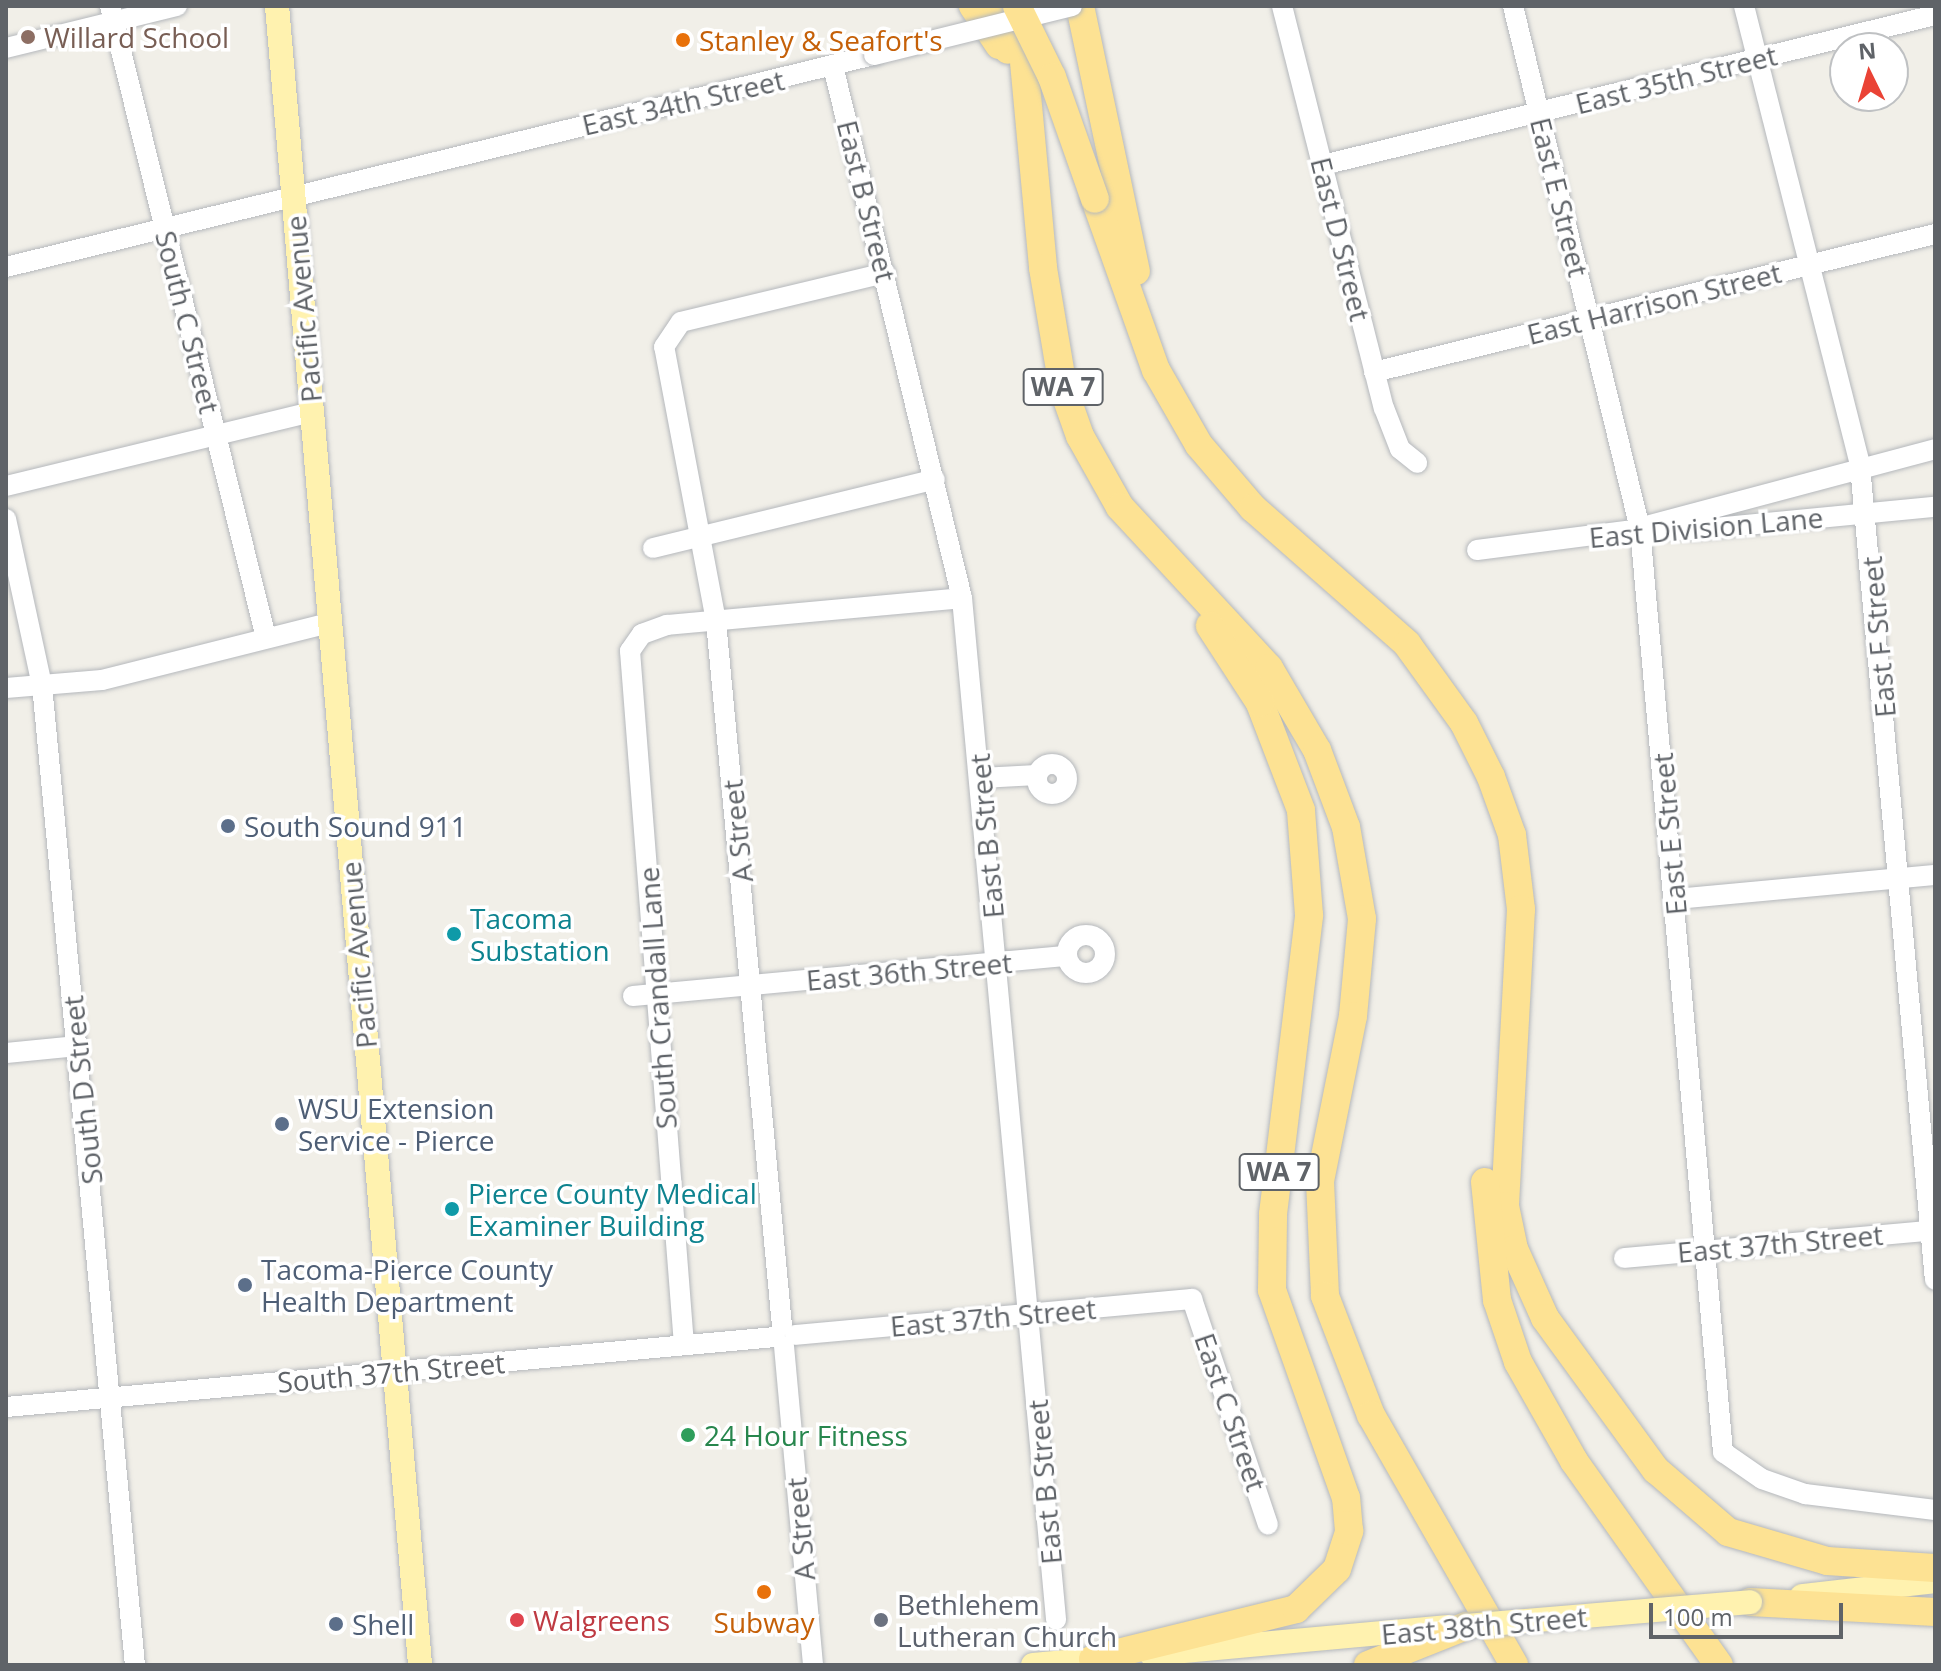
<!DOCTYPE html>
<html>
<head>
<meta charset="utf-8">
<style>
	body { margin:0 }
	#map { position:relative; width:1941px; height:1671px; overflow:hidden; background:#f1efe8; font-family:"Open Sans",sans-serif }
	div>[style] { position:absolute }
	.roads { filter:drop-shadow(0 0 2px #b5b8bc) drop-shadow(0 0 2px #b5b8bc) }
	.minor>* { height:20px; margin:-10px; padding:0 10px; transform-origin:10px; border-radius:10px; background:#fff }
	.minor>.ring { margin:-10px; padding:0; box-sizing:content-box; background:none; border:20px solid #fff; border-radius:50% }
	.major>* { height:24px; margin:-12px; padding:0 12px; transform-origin:12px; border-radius:12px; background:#fff2af }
	.highway>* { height:28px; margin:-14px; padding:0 14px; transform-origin:14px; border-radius:14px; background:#fde293 }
	.bridges { filter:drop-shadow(0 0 2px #b5b8bc) drop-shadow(0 0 2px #b5b8bc) }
	.minor-bridge>* { height:20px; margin:-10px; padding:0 10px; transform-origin:10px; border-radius:10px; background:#fff }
	.major-bridge>* { height:24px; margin:-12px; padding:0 12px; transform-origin:12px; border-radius:12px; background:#fff2af }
	.highway-bridge>* { height:28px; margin:-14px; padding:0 14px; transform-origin:14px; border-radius:14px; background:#fde293 }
	.dots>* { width:22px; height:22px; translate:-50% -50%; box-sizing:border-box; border:4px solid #fff; border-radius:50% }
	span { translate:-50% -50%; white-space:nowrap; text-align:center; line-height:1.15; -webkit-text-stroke:7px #fff; paint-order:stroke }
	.shield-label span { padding:2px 6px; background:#fff; border:2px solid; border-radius:6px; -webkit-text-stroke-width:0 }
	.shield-label { font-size:26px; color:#5f6368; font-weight:700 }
	.education-label { font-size:28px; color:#785e54 }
	.left { translate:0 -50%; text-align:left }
	.food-label { font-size:28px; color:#c56008 }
	.street-label { font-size:28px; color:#5f6368 }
	.service-label { font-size:28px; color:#4e5e75 }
	.culture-label { font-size:28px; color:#0d838f }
	.leisure-label { font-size:28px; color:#27864d }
	.worship-label { font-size:28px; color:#5b616d }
	.health-label { font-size:28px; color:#be3a42 }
	.frame { position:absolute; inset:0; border:8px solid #5f6368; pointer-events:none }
	.north { position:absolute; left:1829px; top:32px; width:80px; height:80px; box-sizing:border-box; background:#fff; border:2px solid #bfc1c3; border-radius:50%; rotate:355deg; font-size:22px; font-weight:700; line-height:32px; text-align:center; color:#5f6368 }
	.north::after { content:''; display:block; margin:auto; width:28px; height:36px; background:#ea4335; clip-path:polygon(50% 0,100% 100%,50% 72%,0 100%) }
	.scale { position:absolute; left:1649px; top:1603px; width:194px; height:36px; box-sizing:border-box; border:4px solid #5f6368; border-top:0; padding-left:10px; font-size:24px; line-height:28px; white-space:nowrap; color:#5f6368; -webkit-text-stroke:6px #fff; paint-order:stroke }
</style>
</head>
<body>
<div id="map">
	<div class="roads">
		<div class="minor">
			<div style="left:110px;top:6px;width:651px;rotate:76.13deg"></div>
			<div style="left:1282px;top:6px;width:415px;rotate:75.8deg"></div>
			<div style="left:1384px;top:408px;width:44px;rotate:68.7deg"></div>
			<div style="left:1400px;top:449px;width:22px;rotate:39deg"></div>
			<div style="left:1513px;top:6px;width:538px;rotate:76.35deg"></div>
			<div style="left:1640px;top:529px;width:927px;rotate:84.86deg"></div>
			<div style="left:1723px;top:1452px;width:47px;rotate:34.7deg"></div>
			<div style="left:1762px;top:1479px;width:46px;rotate:19.2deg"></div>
			<div style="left:1805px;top:1494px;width:131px;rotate:7deg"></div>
			<div style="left:1744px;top:6px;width:474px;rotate:75.8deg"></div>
			<div style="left:1860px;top:466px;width:817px;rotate:84.74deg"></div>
			<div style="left:6px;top:48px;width:176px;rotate:-13.8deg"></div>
			<div style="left:833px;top:66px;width:547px;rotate:76.37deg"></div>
			<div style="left:962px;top:598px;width:1026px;rotate:84.74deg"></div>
			<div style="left:1323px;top:165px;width:630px;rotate:-13.77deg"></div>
			<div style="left:6px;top:267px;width:894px;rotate:-13.73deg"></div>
			<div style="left:1374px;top:372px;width:578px;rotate:-13.82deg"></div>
			<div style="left:6px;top:486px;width:315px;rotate:-13.6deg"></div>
			<div style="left:6px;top:519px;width:170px;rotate:77.8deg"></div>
			<div style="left:42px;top:685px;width:984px;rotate:84.58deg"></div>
			<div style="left:1646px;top:526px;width:299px;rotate:-14.9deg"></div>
			<div style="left:653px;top:548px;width:290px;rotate:-13.7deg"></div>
			<div style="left:1477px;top:550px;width:164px;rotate:-7.3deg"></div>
			<div style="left:1640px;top:529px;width:54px;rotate:1.1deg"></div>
			<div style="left:1694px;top:530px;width:242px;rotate:-5.5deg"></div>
			<div style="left:6px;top:688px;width:96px;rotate:-4.8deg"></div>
			<div style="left:102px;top:680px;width:234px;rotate:-14.1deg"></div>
			<div class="ring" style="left:1037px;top:764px;width:10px;height:10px"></div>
			<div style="left:981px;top:778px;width:56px;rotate:-3.1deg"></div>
			<div style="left:1675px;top:899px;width:261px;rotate:-5.3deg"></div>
			<div class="ring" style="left:1067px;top:935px;width:18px;height:18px"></div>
			<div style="left:633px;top:996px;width:436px;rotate:-5.3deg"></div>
			<div style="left:6px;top:1053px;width:72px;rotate:-5.6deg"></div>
			<div style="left:1624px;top:1258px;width:312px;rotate:-5.1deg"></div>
			<div style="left:782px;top:1326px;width:708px;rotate:-95.35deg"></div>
			<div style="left:716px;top:621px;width:279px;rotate:-100.7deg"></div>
			<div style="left:664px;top:347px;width:30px;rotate:-56deg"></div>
			<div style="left:681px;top:322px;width:210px;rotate:-13.5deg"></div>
			<div style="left:795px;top:1335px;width:399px;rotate:-5.2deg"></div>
			<div style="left:1192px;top:1299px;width:238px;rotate:71.4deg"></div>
			<div style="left:684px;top:1345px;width:696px;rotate:-94.45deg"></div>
			<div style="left:630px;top:651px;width:21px;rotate:-55deg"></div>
			<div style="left:642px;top:634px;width:27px;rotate:-20deg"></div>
			<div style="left:667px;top:625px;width:296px;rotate:-5.2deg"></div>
			<div style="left:784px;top:1346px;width:320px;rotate:84.8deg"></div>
			<div style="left:6px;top:1407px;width:772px;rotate:-5.2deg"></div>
		</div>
		<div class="major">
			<div style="left:277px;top:6px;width:1665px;rotate:85.07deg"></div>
			<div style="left:1802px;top:1596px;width:134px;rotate:-6.4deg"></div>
			<div style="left:1151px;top:1654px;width:299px;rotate:-5.2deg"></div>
			<div style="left:1033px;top:1665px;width:77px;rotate:-5.2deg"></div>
		</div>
		<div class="highway">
			<div style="left:973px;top:6px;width:47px;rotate:56.3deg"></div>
			<div style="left:997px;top:6px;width:45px;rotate:76deg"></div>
			<div style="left:1080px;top:6px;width:271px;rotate:78.1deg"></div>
			<div style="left:1020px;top:19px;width:250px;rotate:84.7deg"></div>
			<div style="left:1043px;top:268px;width:122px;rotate:80.5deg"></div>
			<div style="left:1063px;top:388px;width:51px;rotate:70.5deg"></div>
			<div style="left:1080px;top:436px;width:81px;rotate:60.6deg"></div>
			<div style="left:1120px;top:507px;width:219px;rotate:47.2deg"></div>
			<div style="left:1269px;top:668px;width:95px;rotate:59.7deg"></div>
			<div style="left:1317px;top:750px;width:82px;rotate:69.4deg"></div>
			<div style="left:1346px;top:827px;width:93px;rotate:80.1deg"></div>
			<div style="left:1362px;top:919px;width:97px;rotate:95.3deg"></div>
			<div style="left:1353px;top:1016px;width:168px;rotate:101.3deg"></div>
			<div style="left:1320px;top:1181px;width:115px;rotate:87.5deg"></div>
			<div style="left:1325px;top:1296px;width:128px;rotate:68.9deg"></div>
			<div style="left:1371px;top:1415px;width:288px;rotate:60.2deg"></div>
			<div style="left:1095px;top:199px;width:182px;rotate:70.4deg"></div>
			<div style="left:1156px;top:370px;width:86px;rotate:60.2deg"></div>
			<div style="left:1199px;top:445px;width:83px;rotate:49.4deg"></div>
			<div style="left:1253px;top:508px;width:205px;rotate:41.4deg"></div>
			<div style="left:1407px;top:644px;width:97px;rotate:54.2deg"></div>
			<div style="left:1464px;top:723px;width:60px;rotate:63.4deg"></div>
			<div style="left:1491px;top:777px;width:62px;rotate:70.1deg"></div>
			<div style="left:1512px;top:835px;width:75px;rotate:83.1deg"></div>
			<div style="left:1521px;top:909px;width:297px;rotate:93.1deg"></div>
			<div style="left:1505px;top:1206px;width:44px;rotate:78.2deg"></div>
			<div style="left:1514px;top:1249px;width:76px;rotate:65.8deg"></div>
			<div style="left:1545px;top:1318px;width:188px;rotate:53.9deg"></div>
			<div style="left:1656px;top:1470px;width:95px;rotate:40.7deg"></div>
			<div style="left:1728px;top:1532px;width:103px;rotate:16.3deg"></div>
			<div style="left:1827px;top:1561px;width:108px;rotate:3.7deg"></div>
			<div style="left:1485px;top:1182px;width:119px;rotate:84.2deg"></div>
			<div style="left:1497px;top:1300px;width:65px;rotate:71.3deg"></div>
			<div style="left:1518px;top:1362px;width:114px;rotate:60.5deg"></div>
			<div style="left:1574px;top:1461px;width:250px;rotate:54.6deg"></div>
			<div style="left:1750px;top:1602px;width:185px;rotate:3.1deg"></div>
			<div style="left:1093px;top:1659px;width:209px;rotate:-13.8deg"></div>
			<div style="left:1296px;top:1609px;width:57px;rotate:-44.3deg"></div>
			<div style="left:1337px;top:1569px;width:40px;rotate:-72deg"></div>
			<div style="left:1349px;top:1531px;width:33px;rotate:-95deg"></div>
			<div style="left:1346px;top:1498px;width:221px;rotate:-109.6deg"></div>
			<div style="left:1272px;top:1290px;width:76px;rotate:-89.2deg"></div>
			<div style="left:1273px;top:1214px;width:301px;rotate:-83.1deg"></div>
			<div style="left:1309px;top:915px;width:105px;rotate:-94.4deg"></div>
			<div style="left:1301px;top:810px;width:115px;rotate:-111deg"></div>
			<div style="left:1260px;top:703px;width:92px;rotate:-123deg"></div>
			<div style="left:1368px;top:1665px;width:105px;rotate:-21.7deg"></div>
		</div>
	</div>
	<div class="bridges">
		<div class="minor-bridge">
			<div style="left:874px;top:55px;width:204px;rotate:-13.9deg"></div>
		</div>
		<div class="major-bridge">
			<div style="left:1466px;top:1626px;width:285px;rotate:-4.8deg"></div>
		</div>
		<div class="highway-bridge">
			<div style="left:1017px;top:6px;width:79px;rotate:63.8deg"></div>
			<div style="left:1052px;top:77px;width:129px;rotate:70.6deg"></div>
		</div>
	</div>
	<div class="dots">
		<div style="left:28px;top:37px;background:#8d6e63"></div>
		<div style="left:683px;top:40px;background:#e8710a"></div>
		<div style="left:228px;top:826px;background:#5c6f8a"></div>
		<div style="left:454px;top:934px;background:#0f9aa8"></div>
		<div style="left:282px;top:1124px;background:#5c6f8a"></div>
		<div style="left:452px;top:1209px;background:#0f9aa8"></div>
		<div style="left:245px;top:1285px;background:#5c6f8a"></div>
		<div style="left:688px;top:1435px;background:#2e9e5b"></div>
		<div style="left:764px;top:1592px;background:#e8710a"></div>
		<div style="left:517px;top:1620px;background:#e0444e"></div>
		<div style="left:881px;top:1620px;background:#6b7280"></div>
		<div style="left:336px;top:1624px;background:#5c6f8a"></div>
	</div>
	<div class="shield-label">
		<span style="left:1063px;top:387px">WA 7</span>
		<span style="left:1279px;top:1172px">WA 7</span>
	</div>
	<div class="education-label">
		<span class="left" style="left:44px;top:37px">Willard School</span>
	</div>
	<div class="food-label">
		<span class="left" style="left:699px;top:40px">Stanley &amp; Seafort's</span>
		<span style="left:764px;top:1622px">Subway</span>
	</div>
	<div class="street-label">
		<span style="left:1676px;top:79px;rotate:-14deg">East 35th Street</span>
		<span style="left:683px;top:102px;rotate:-13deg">East 34th Street</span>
		<span style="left:1560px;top:197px;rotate:76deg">East E Street</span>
		<span style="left:867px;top:201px;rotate:76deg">East B Street</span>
		<span style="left:1341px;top:239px;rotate:76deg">East D Street</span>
		<span style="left:1654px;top:303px;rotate:-14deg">East Harrison Street</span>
		<span style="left:303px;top:309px;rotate:-95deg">Pacific Avenue</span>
		<span style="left:188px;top:322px;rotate:76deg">South C Street</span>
		<span style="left:1706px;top:527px;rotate:-5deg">East Division Lane</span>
		<span style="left:1878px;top:637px;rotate:-95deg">East F Street</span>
		<span style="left:737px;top:831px;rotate:-96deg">A Street</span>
		<span style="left:1669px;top:834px;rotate:-95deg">East E Street</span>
		<span style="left:986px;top:836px;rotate:-95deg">East B Street</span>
		<span style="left:358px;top:955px;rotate:-95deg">Pacific Avenue</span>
		<span style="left:909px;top:971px;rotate:-5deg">East 36th Street</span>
		<span style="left:657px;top:998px;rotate:-94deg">South Crandall Lane</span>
		<span style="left:82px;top:1090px;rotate:-96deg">South D Street</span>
		<span style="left:1780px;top:1243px;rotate:-5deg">East 37th Street</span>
		<span style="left:993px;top:1317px;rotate:-5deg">East 37th Street</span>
		<span style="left:391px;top:1372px;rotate:-5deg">South 37th Street</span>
		<span style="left:1231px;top:1412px;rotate:71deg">East C Street</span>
		<span style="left:1044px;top:1482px;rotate:-95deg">East B Street</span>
		<span style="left:800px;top:1529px;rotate:-95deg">A Street</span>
		<span style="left:1484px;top:1625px;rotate:-5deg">East 38th Street</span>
	</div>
	<div class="service-label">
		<span class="left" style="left:244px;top:826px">South Sound 911</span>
		<span class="left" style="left:298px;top:1124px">WSU Extension<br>Service - Pierce</span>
		<span class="left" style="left:261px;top:1285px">Tacoma-Pierce County<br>Health Department</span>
		<span class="left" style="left:352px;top:1624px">Shell</span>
	</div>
	<div class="culture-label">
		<span class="left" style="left:470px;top:934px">Tacoma<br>Substation</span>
		<span class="left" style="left:468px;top:1209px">Pierce County Medical<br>Examiner Building</span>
	</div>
	<div class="leisure-label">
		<span class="left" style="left:704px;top:1435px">24 Hour Fitness</span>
	</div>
	<div class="worship-label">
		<span class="left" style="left:897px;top:1620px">Bethlehem<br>Lutheran Church</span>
	</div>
	<div class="health-label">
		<span class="left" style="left:533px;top:1620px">Walgreens</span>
	</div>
	<div class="frame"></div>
	<div class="north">N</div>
	<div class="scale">100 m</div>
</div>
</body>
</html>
